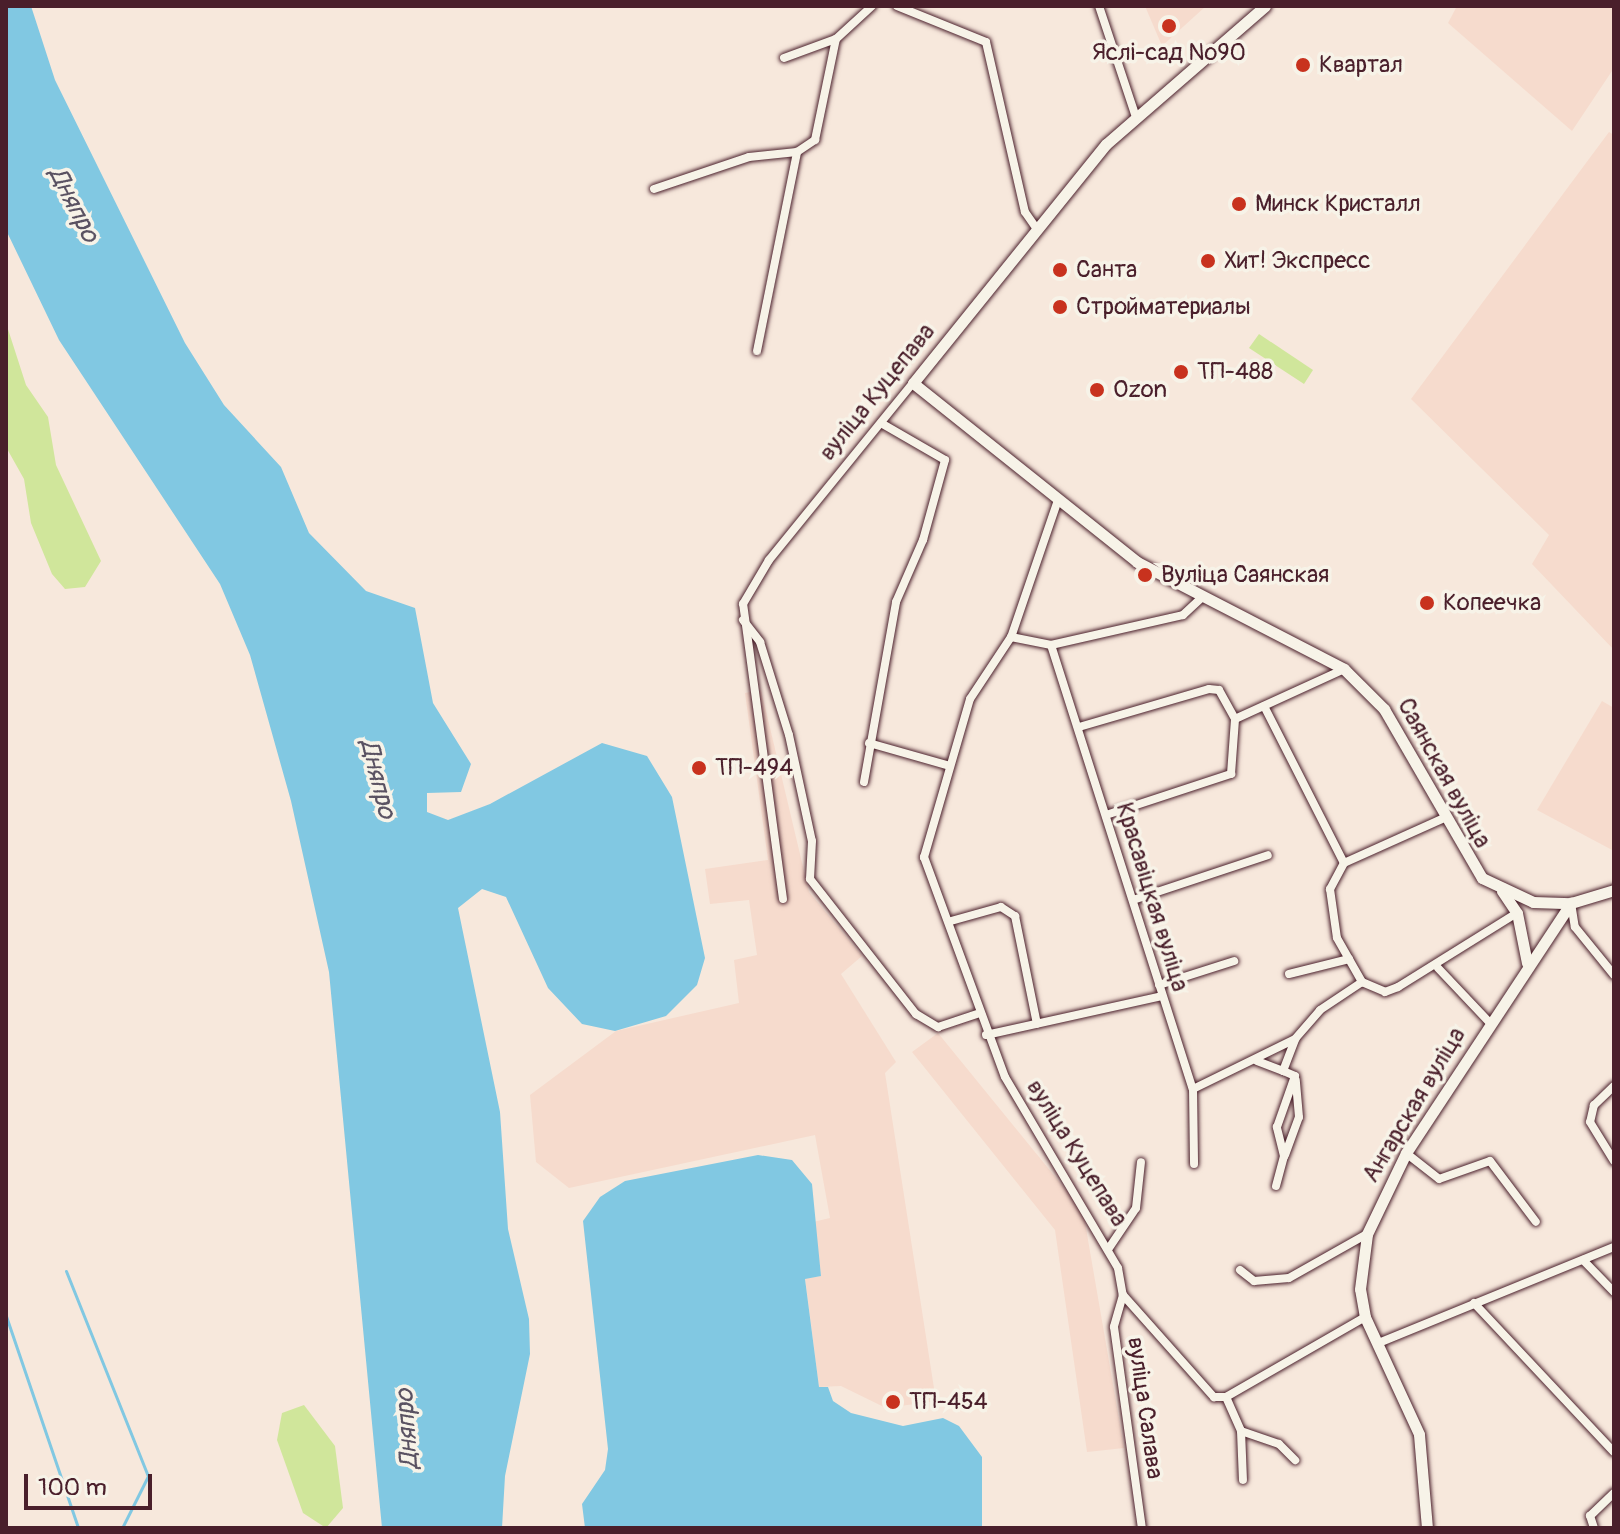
<!DOCTYPE html>
<html>
<head>
<meta charset="utf-8">
<style>
	body { margin:0 }
	#map { position:relative; width:1620px; height:1534px; overflow:hidden; background:#f7e8dc; font-family:Pangolin,sans-serif }
	div>[style] { position:absolute }
	.built>* { inset:0; background:#f6dbcd }
	.green>* { inset:0; background:#d0e69b }
	.water>* { inset:0; background:#81c8e2 }
	.stream>* { height:3px; margin:-1.5px; padding:0 1.5px; transform-origin:1.5px; border-radius:1.5px; background:#81c8e2 }
	.roads { filter:drop-shadow(0 0 2px #4a1f2b) drop-shadow(0 0 2px #4a1f2b) }
	.street>* { height:8px; margin:-4px; padding:0 4px; transform-origin:4px; border-radius:4px; background:#f7f3e8 }
	.secondary>* { height:11px; margin:-5.5px; padding:0 5.5px; transform-origin:5.5px; border-radius:5.5px; background:#f7f3e8 }
	.dots>* { width:22px; height:22px; translate:-50% -50%; box-sizing:border-box; border:4px solid #f7f3e8; border-radius:50% }
	span { translate:-50% -50%; white-space:nowrap; text-align:center; line-height:1.15; -webkit-text-stroke:7px #f7f3e8; paint-order:stroke }
	.poi-label { font-size:24px; color:#4a1f2b }
	.left { translate:0 -50%; text-align:left }
	.street-label { font-size:24px; color:#4a1f2b }
	.water-label { font-size:26px; color:#5a5262; font-style:italic }
	.frame { position:absolute; inset:0; border:8px solid #4a1f2b; pointer-events:none }
	.scale { position:absolute; left:24px; top:1474px; width:128px; height:36px; box-sizing:border-box; border:4px solid #4a1f2b; border-top:0; padding-left:10px; font-size:24px; line-height:28px; white-space:nowrap; color:#4a1f2b; -webkit-text-stroke:6px #f7f3e8; paint-order:stroke }
</style>
</head>
<body>
<div id="map">
	<div class="built">
		<div style="clip-path:polygon(1145px 6px,1206px 6px,1162px 46px)"></div>
		<div style="clip-path:polygon(1457px 6px,1614px 6px,1614px 68px,1572px 131px,1448px 23px)"></div>
		<div style="clip-path:polygon(1609px 132px,1614px 135px,1614px 650px,1532px 564px,1549px 535px,1411px 399px)"></div>
		<div style="clip-path:polygon(761px 690px,809px 892px,862px 956px,841px 974px,896px 1062px,885px 1073px,936px 1401px,886px 1408px,841px 1386px,819px 1387px,805px 1278px,821px 1276px,813px 1222px,830px 1218px,815px 1135px,569px 1188px,536px 1162px,530px 1095px,616px 1031px,739px 1003px,734px 960px,757px 955px,749px 900px,710px 904px,705px 869px,768px 860px,745px 693px)"></div>
		<div style="clip-path:polygon(1602px 701px,1614px 708px,1614px 851px,1537px 810px)"></div>
		<div style="clip-path:polygon(938px 1033px,1083px 1211px,1124px 1448px,1087px 1452px,1055px 1230px,912px 1052px)"></div>
	</div>
	<div class="green">
		<div style="clip-path:polygon(6px 323px,26px 385px,48px 417px,56px 465px,101px 561px,85px 587px,65px 589px,52px 574px,31px 523px,24px 479px,6px 447px)"></div>
		<div style="clip-path:polygon(1259px 334px,1313px 370px,1304px 384px,1249px 348px)"></div>
		<div style="clip-path:polygon(304px 1405px,335px 1446px,343px 1508px,326px 1528px,303px 1513px,277px 1440px,282px 1413px)"></div>
	</div>
	<div class="water">
		<div style="clip-path:polygon(6px 6px,31px 6px,55px 80px,185px 343px,224px 405px,281px 467px,309px 533px,366px 591px,415px 608px,433px 703px,471px 764px,461px 792px,427px 793px,427px 812px,448px 820px,490px 804px,602px 743px,647px 756px,672px 797px,705px 958px,697px 985px,666px 1016px,615px 1031px,582px 1024px,548px 988px,506px 897px,482px 889px,458px 908px,500px 1112px,508px 1229px,529px 1319px,530px 1354px,505px 1476px,502px 1528px,382px 1528px,329px 972px,291px 801px,250px 655px,220px 584px,59px 340px,6px 230px)"></div>
		<div style="clip-path:polygon(758px 1155px,792px 1160px,812px 1184px,821px 1276px,805px 1279px,819px 1387px,828px 1387px,833px 1401px,851px 1413px,903px 1426px,943px 1418px,959px 1426px,982px 1457px,982px 1528px,585px 1528px,582px 1504px,605px 1470px,608px 1449px,583px 1221px,600px 1197px,625px 1181px)"></div>
	</div>
	<div class="stream">
		<div style="left:66px;top:1271px;width:221px;rotate:68.2deg"></div>
		<div style="left:148px;top:1476px;width:58px;rotate:116.6deg"></div>
		<div style="left:6px;top:1316px;width:224px;rotate:71.2deg"></div>
	</div>
	<div class="roads">
		<div class="street">
			<div style="left:897px;top:6px;width:96px;rotate:22deg"></div>
			<div style="left:986px;top:42px;width:174px;rotate:77.1deg"></div>
			<div style="left:1025px;top:212px;width:21px;rotate:55deg"></div>
			<div style="left:1099px;top:6px;width:114px;rotate:71.6deg"></div>
			<div style="left:784px;top:58px;width:55px;rotate:-20.1deg"></div>
			<div style="left:836px;top:39px;width:49px;rotate:-42.5deg"></div>
			<div style="left:654px;top:189px;width:100px;rotate:-18.6deg"></div>
			<div style="left:749px;top:157px;width:48px;rotate:-5.9deg"></div>
			<div style="left:797px;top:152px;width:22px;rotate:-34deg"></div>
			<div style="left:815px;top:140px;width:103px;rotate:-78.3deg"></div>
			<div style="left:757px;top:351px;width:203px;rotate:-78.6deg"></div>
			<div style="left:1058px;top:500px;width:145px;rotate:108.9deg"></div>
			<div style="left:1011px;top:637px;width:74px;rotate:123.5deg"></div>
			<div style="left:970px;top:699px;width:165px;rotate:106.2deg"></div>
			<div style="left:924px;top:857px;width:234px;rotate:69.8deg"></div>
			<div style="left:1005px;top:1077px;width:222px;rotate:59.4deg"></div>
			<div style="left:1118px;top:1268px;width:27px;rotate:80deg"></div>
			<div style="left:1123px;top:1295px;width:33px;rotate:106deg"></div>
			<div style="left:1114px;top:1327px;width:203px;rotate:82.1deg"></div>
			<div style="left:743px;top:620px;width:28px;rotate:52deg"></div>
			<div style="left:760px;top:642px;width:97px;rotate:72.7deg"></div>
			<div style="left:789px;top:735px;width:108px;rotate:77.8deg"></div>
			<div style="left:812px;top:841px;width:38px;rotate:93deg"></div>
			<div style="left:810px;top:879px;width:172px;rotate:51.9deg"></div>
			<div style="left:916px;top:1014px;width:26px;rotate:31deg"></div>
			<div style="left:938px;top:1027px;width:41px;rotate:-18.4deg"></div>
			<div style="left:1011px;top:637px;width:41px;rotate:11.3deg"></div>
			<div style="left:1051px;top:645px;width:135px;rotate:-12.8deg"></div>
			<div style="left:1183px;top:615px;width:25px;rotate:-43deg"></div>
			<div style="left:1051px;top:645px;width:466px;rotate:72.3deg"></div>
			<div style="left:1193px;top:1089px;width:75px;rotate:89.2deg"></div>
			<div style="left:1264px;top:706px;width:176px;rotate:63deg"></div>
			<div style="left:1235px;top:719px;width:120px;rotate:-24.6deg"></div>
			<div style="left:1079px;top:727px;width:135px;rotate:-16.3deg"></div>
			<div style="left:1209px;top:689px;width:10px;rotate:6deg"></div>
			<div style="left:1219px;top:690px;width:33px;rotate:61deg"></div>
			<div style="left:869px;top:743px;width:81px;rotate:15.8deg"></div>
			<div style="left:864px;top:782px;width:183px;rotate:-79.9deg"></div>
			<div style="left:896px;top:602px;width:68px;rotate:-66.5deg"></div>
			<div style="left:923px;top:540px;width:83px;rotate:-74.6deg"></div>
			<div style="left:945px;top:460px;width:74px;rotate:-150deg"></div>
			<div style="left:1106px;top:815px;width:132px;rotate:-18.2deg"></div>
			<div style="left:1231px;top:774px;width:55px;rotate:-85.8deg"></div>
			<div style="left:1344px;top:863px;width:30px;rotate:118deg"></div>
			<div style="left:1330px;top:889px;width:49px;rotate:81.9deg"></div>
			<div style="left:1337px;top:938px;width:51px;rotate:60.4deg"></div>
			<div style="left:1344px;top:863px;width:107px;rotate:-24.2deg"></div>
			<div style="left:783px;top:899px;width:298px;rotate:-97.7deg"></div>
			<div style="left:743px;top:604px;width:51px;rotate:-59.4deg"></div>
			<div style="left:769px;top:560px;width:228px;rotate:-50.9deg"></div>
			<div style="left:1133px;top:900px;width:142px;rotate:-18.4deg"></div>
			<div style="left:1571px;top:903px;width:24px;rotate:81deg"></div>
			<div style="left:1575px;top:927px;width:62px;rotate:50.9deg"></div>
			<div style="left:951px;top:921px;width:52px;rotate:-15.6deg"></div>
			<div style="left:1001px;top:907px;width:17px;rotate:33deg"></div>
			<div style="left:1015px;top:916px;width:110px;rotate:78.5deg"></div>
			<div style="left:1438px;top:968px;width:76px;rotate:46.6deg"></div>
			<div style="left:1289px;top:974px;width:62px;rotate:-14deg"></div>
			<div style="left:1159px;top:985px;width:79px;rotate:-17.7deg"></div>
			<div style="left:986px;top:1035px;width:180px;rotate:-12.5deg"></div>
			<div style="left:1257px;top:1061px;width:28px;rotate:21deg"></div>
			<div style="left:1283px;top:1071px;width:33px;rotate:-69deg"></div>
			<div style="left:1614px;top:1086px;width:28px;rotate:136deg"></div>
			<div style="left:1594px;top:1105px;width:17px;rotate:103deg"></div>
			<div style="left:1590px;top:1122px;width:46px;rotate:58.4deg"></div>
			<div style="left:1193px;top:1089px;width:114px;rotate:-26.1deg"></div>
			<div style="left:1295px;top:1039px;width:38px;rotate:-49deg"></div>
			<div style="left:1320px;top:1010px;width:50px;rotate:-33.7deg"></div>
			<div style="left:1362px;top:982px;width:25px;rotate:23deg"></div>
			<div style="left:1385px;top:992px;width:14px;rotate:-21deg"></div>
			<div style="left:1398px;top:987px;width:140px;rotate:-31.9deg"></div>
			<div style="left:1406px;top:1153px;width:42px;rotate:38.2deg"></div>
			<div style="left:1439px;top:1179px;width:54px;rotate:-19.4deg"></div>
			<div style="left:1490px;top:1161px;width:76px;rotate:53deg"></div>
			<div style="left:1285px;top:1155px;width:40px;rotate:-69.8deg"></div>
			<div style="left:1299px;top:1117px;width:37px;rotate:-95deg"></div>
			<div style="left:1276px;top:1186px;width:31px;rotate:-75deg"></div>
			<div style="left:1284px;top:1156px;width:30px;rotate:-104deg"></div>
			<div style="left:1277px;top:1127px;width:54px;rotate:-70.6deg"></div>
			<div style="left:1295px;top:1076px;width:13px;rotate:-157deg"></div>
			<div style="left:1109px;top:1248px;width:48px;rotate:-56deg"></div>
			<div style="left:1136px;top:1208px;width:46px;rotate:-83.8deg"></div>
			<div style="left:1583px;top:1260px;width:45px;rotate:45.9deg"></div>
			<div style="left:1240px;top:1270px;width:18px;rotate:38deg"></div>
			<div style="left:1254px;top:1281px;width:35px;rotate:-5deg"></div>
			<div style="left:1289px;top:1278px;width:90px;rotate:-29.4deg"></div>
			<div style="left:1123px;top:1295px;width:137px;rotate:48.3deg"></div>
			<div style="left:1214px;top:1397px;width:12px"></div>
			<div style="left:1226px;top:1397px;width:160px;rotate:-29.9deg"></div>
			<div style="left:1474px;top:1303px;width:204px;rotate:46.8deg"></div>
			<div style="left:1381px;top:1342px;width:252px;rotate:-22.2deg"></div>
			<div style="left:1226px;top:1397px;width:37px;rotate:66deg"></div>
			<div style="left:1241px;top:1431px;width:49px;rotate:87.7deg"></div>
			<div style="left:1241px;top:1431px;width:40px;rotate:18.9deg"></div>
			<div style="left:1279px;top:1444px;width:23px;rotate:45deg"></div>
			<div style="left:1594px;top:1528px;width:13px;rotate:-108deg"></div>
			<div style="left:1590px;top:1516px;width:33px;rotate:-44deg"></div>
		</div>
		<div class="secondary">
			<div style="left:1265px;top:6px;width:211px;rotate:139deg"></div>
			<div style="left:1106px;top:144px;width:307px;rotate:128.9deg"></div>
			<div style="left:913px;top:383px;width:287px;rotate:38.6deg"></div>
			<div style="left:1137px;top:562px;width:233px;rotate:27.3deg"></div>
			<div style="left:1344px;top:669px;width:57px;rotate:45deg"></div>
			<div style="left:1384px;top:709px;width:195px;rotate:59.9deg"></div>
			<div style="left:1482px;top:878px;width:56px;rotate:25.2deg"></div>
			<div style="left:1533px;top:902px;width:38px;rotate:2deg"></div>
			<div style="left:1571px;top:903px;width:45px;rotate:-16.8deg"></div>
			<div style="left:1502px;top:891px;width:27px;rotate:56deg"></div>
			<div style="left:1517px;top:913px;width:51px;rotate:78.7deg"></div>
			<div style="left:1427px;top:1528px;width:94px;rotate:-94.9deg"></div>
			<div style="left:1419px;top:1434px;width:129px;rotate:-114.8deg"></div>
			<div style="left:1365px;top:1317px;width:28px;rotate:-100deg"></div>
			<div style="left:1360px;top:1289px;width:55px;rotate:-82.7deg"></div>
			<div style="left:1367px;top:1234px;width:90px;rotate:-64.3deg"></div>
			<div style="left:1406px;top:1153px;width:300px;rotate:-56.6deg"></div>
		</div>
	</div>
	<div class="dots">
		<div style="left:1169px;top:26px;background:#c8321e"></div>
		<div style="left:1303px;top:65px;background:#c8321e"></div>
		<div style="left:1239px;top:204px;background:#c8321e"></div>
		<div style="left:1208px;top:261px;background:#c8321e"></div>
		<div style="left:1060px;top:270px;background:#c8321e"></div>
		<div style="left:1060px;top:307px;background:#c8321e"></div>
		<div style="left:1181px;top:372px;background:#c8321e"></div>
		<div style="left:1097px;top:390px;background:#c8321e"></div>
		<div style="left:1145px;top:575px;background:#c8321e"></div>
		<div style="left:1427px;top:603px;background:#c8321e"></div>
		<div style="left:699px;top:768px;background:#c8321e"></div>
		<div style="left:893px;top:1402px;background:#c8321e"></div>
	</div>
	<div class="poi-label">
		<span style="left:1169px;top:53px">Яслі-сад №90</span>
		<span class="left" style="left:1319px;top:65px">Квартал</span>
		<span class="left" style="left:1255px;top:204px">Минск Кристалл</span>
		<span class="left" style="left:1224px;top:261px">Хит! Экспресс</span>
		<span class="left" style="left:1076px;top:270px">Санта</span>
		<span class="left" style="left:1076px;top:307px">Стройматериалы</span>
		<span class="left" style="left:1197px;top:372px">ТП-488</span>
		<span class="left" style="left:1113px;top:390px">Ozon</span>
		<span class="left" style="left:1161px;top:575px">Вуліца Саянская</span>
		<span class="left" style="left:1443px;top:603px">Копеечка</span>
		<span class="left" style="left:715px;top:768px">ТП-494</span>
		<span class="left" style="left:909px;top:1402px">ТП-454</span>
	</div>
	<div class="street-label">
		<span style="left:877px;top:392px;rotate:-51deg">вуліца Куцепава</span>
		<span style="left:1444px;top:773px;rotate:61deg">Саянская вуліца</span>
		<span style="left:1152px;top:897px;rotate:73deg">Красавіцкая вуліца</span>
		<span style="left:1414px;top:1105px;rotate:-59deg">Ангарская вуліца</span>
		<span style="left:1077px;top:1153px;rotate:58deg">вуліца Куцепава</span>
		<span style="left:1145px;top:1408px;rotate:82deg">вуліца Салава</span>
	</div>
	<div class="water-label">
		<span style="left:73px;top:205px;rotate:63deg">Дняпро</span>
		<span style="left:377px;top:779px;rotate:76deg">Дняпро</span>
		<span style="left:408px;top:1429px;rotate:-94deg">Дняпро</span>
	</div>
	<div class="frame"></div>
	<div class="scale">100 m</div>
</div>
</body>
</html>
